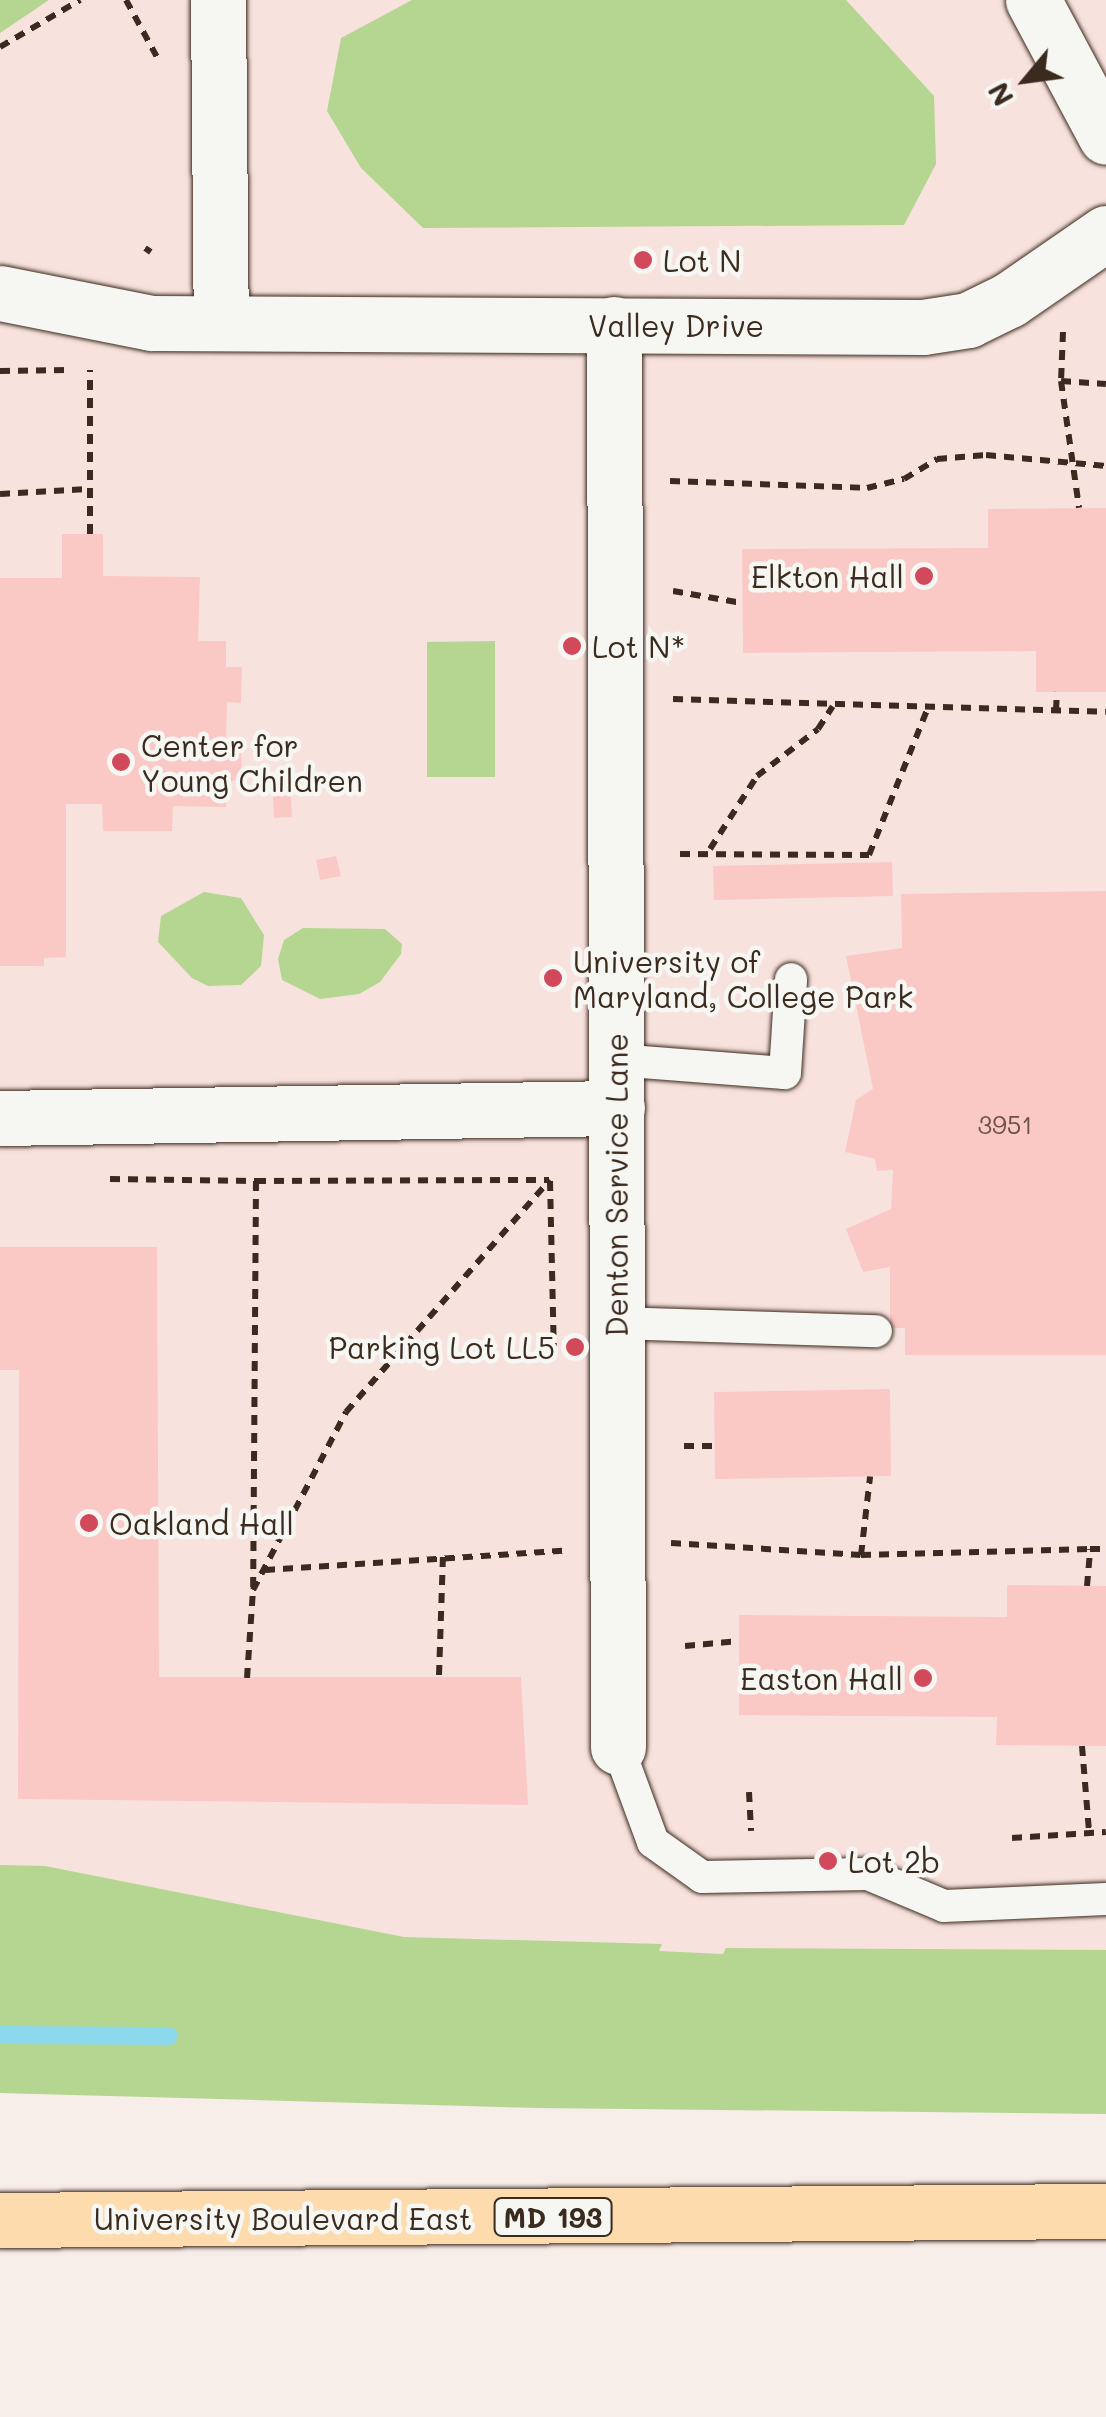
<!DOCTYPE html>
<html>
<head>
<meta charset="utf-8">
<style>
	body { margin:0 }
	#map { position:relative; width:1106px; height:2417px; overflow:hidden; background:#f7ede9; font-family:Mali,sans-serif }
	div>[style] { position:absolute }
	.built>* { inset:0; background:#f8e2de }
	.green>* { inset:0; background:#b5d690 }
	.stream>* { height:18px; margin:-9px; padding:0 9px; transform-origin:9px; border-radius:9px; background:#8cd8ec }
	.building>* { inset:0; background:#fac9c6 }
	.path>* { height:6px; margin-top:-3px; transform-origin:0; background:repeating-linear-gradient(90deg,#3b2a1e 0 10px,transparent 0 18px) }
	.roads { filter:drop-shadow(0 0 2px #3b2a1e) drop-shadow(0 0 2px #3b2a1e) }
	.service>* { height:32px; margin:-16px; padding:0 16px; transform-origin:16px; border-radius:16px; background:#f6f6f2 }
	.minor>* { height:55px; margin:-27.5px; padding:0 27.5px; transform-origin:27.5px; border-radius:27.5px; background:#f6f6f2 }
	.primary>* { height:55px; margin:-27.5px; padding:0 27.5px; transform-origin:27.5px; border-radius:27.5px; background:#fedbac }
	.dots>* { width:28px; height:28px; translate:-50% -50%; box-sizing:border-box; border:5px solid #f6f6f2; border-radius:50% }
	span { translate:-50% -50%; white-space:nowrap; text-align:center; line-height:1.15; -webkit-text-stroke:9px #f6f6f2; paint-order:stroke }
	.number-label { font-size:25px; color:#6b5248 }
	.number-label span { -webkit-text-stroke-width:0 }
	.shield-label span { padding:2px 8px; background:#f6f6f2; border:2px solid; border-radius:8px; -webkit-text-stroke-width:0 }
	.shield-label { font-size:28px; color:#3b2a1e; font-weight:700 }
	.poi-label { font-size:30px; color:#3b2a1e }
	.left { translate:0 -50%; text-align:left }
	.right { translate:-100% -50%; text-align:right }
	.street-label { font-size:30px; color:#3b2a1e }
	.north { position:absolute; left:976px; top:30px; width:100px; height:100px; -webkit-text-stroke:8px #f6f6f2; paint-order:stroke; rotate:241deg; font-size:28px; font-weight:700; line-height:40px; text-align:center; color:#3b2a1e }
	.north::after { content:''; display:block; margin:auto; width:35px; height:45px; background:#3b2a1e; clip-path:polygon(50% 0,100% 100%,50% 72%,0 100%) }
</style>
</head>
<body>
<div id="map">
	<div class="built">
		<div style="clip-path:polygon(0 0,1106px 0,1106px 2075px,0 1957px)"></div>
	</div>
	<div class="green">
		<div style="clip-path:polygon(0 0,49px 0,0 33px)"></div>
		<div style="clip-path:polygon(412px 0,846px 0,934px 96px,936px 164px,904px 225px,423px 228px,361px 168px,327px 111px,341px 38px)"></div>
		<div style="clip-path:polygon(495px 641px,495px 777px,427px 777px,427px 642px)"></div>
		<div style="clip-path:polygon(204px 892px,241px 898px,264px 935px,261px 966px,241px 985px,208px 986px,192px 978px,158px 942px,161px 916px)"></div>
		<div style="clip-path:polygon(303px 928px,385px 929px,402px 944px,401px 954px,380px 982px,359px 994px,320px 999px,282px 980px,278px 959px,284px 940px)"></div>
		<div style="clip-path:polygon(0 1865px,45px 1866px,404px 1937px,662px 1944px,659px 1951px,723px 1954px,726px 1948px,1106px 1950px,1106px 2114px,539px 2108px,0 2093px)"></div>
	</div>
	<div class="stream">
		<div style="left:0;top:2035px;width:169px;rotate:0.3deg"></div>
	</div>
	<div class="building">
		<div style="clip-path:polygon(1106px 508px,1106px 692px,1036px 692px,1036px 651px,743px 653px,742px 549px,988px 548px,988px 509px)"></div>
		<div style="clip-path:polygon(62px 534px,103px 534px,103px 576px,200px 577px,198px 641px,226px 641px,226px 667px,242px 667px,241px 703px,227px 702px,226px 744px,241px 745px,242px 780px,226px 781px,226px 807px,173px 806px,172px 831px,103px 831px,102px 804px,66px 804px,66px 957px,44px 958px,44px 966px,0 966px,0 578px,62px 578px)"></div>
		<div style="clip-path:polygon(291px 795px,292px 817px,274px 818px,273px 796px)"></div>
		<div style="clip-path:polygon(336px 856px,341px 876px,320px 880px,316px 860px)"></div>
		<div style="clip-path:polygon(892px 862px,893px 896px,714px 900px,713px 866px)"></div>
		<div style="clip-path:polygon(1106px 891px,1106px 1355px,905px 1355px,905px 1328px,890px 1328px,890px 1267px,863px 1272px,846px 1229px,891px 1209px,893px 1170px,877px 1171px,875px 1159px,845px 1152px,856px 1100px,873px 1089px,846px 956px,902px 948px,901px 894px)"></div>
		<div style="clip-path:polygon(0 1247px,157px 1247px,159px 1677px,521px 1677px,528px 1805px,18px 1799px,19px 1370px,0 1370px)"></div>
		<div style="clip-path:polygon(890px 1389px,891px 1476px,715px 1479px,714px 1392px)"></div>
		<div style="clip-path:polygon(1007px 1585px,1106px 1586px,1106px 1746px,996px 1745px,997px 1717px,739px 1715px,739px 1615px,1007px 1617px)"></div>
	</div>
	<div class="path">
		<div style="left:126px;top:0;width:67px;rotate:61.5deg"></div>
		<div style="left:0;top:47px;width:93px;rotate:-30.4deg"></div>
		<div style="left:145px;top:248px;width:7px;rotate:34deg"></div>
		<div style="left:1063px;top:332px;width:49px;rotate:92.3deg"></div>
		<div style="left:1061px;top:381px;width:45px;rotate:3.8deg"></div>
		<div style="left:0;top:371px;width:69px;rotate:-0.8deg"></div>
		<div style="left:1061px;top:381px;width:128px;rotate:81.9deg"></div>
		<div style="left:670px;top:481px;width:197px;rotate:2deg"></div>
		<div style="left:867px;top:488px;width:38px;rotate:-14deg"></div>
		<div style="left:904px;top:479px;width:39px;rotate:-31deg"></div>
		<div style="left:937px;top:459px;width:49px;rotate:-4.7deg"></div>
		<div style="left:986px;top:455px;width:121px;rotate:5.2deg"></div>
		<div style="left:0;top:494px;width:88px;rotate:-3.3deg"></div>
		<div style="left:90px;top:534px;width:164px;rotate:-90deg"></div>
		<div style="left:673px;top:591px;width:70px;rotate:9.9deg"></div>
		<div style="left:673px;top:699px;width:433px;rotate:1.7deg"></div>
		<div style="left:1056px;top:710px;width:18px;rotate:-87deg"></div>
		<div style="left:710px;top:849px;width:87px;rotate:-57.2deg"></div>
		<div style="left:757px;top:776px;width:77px;rotate:-37.6deg"></div>
		<div style="left:818px;top:729px;width:27px;rotate:-57deg"></div>
		<div style="left:680px;top:854px;width:189px;rotate:0.3deg"></div>
		<div style="left:869px;top:855px;width:162px;rotate:-68.2deg"></div>
		<div style="left:110px;top:1179px;width:146px;rotate:0.8deg"></div>
		<div style="left:256px;top:1181px;width:409px;rotate:90.4deg"></div>
		<div style="left:256px;top:1181px;width:293px;rotate:-0.2deg"></div>
		<div style="left:550px;top:1181px;width:172px;rotate:88.7deg"></div>
		<div style="left:684px;top:1446px;width:31px"></div>
		<div style="left:671px;top:1543px;width:190px;rotate:3.6deg"></div>
		<div style="left:861px;top:1555px;width:229px;rotate:-1.5deg"></div>
		<div style="left:861px;top:1555px;width:79px;rotate:-83.4deg"></div>
		<div style="left:265px;top:1570px;width:298px;rotate:-3.7deg"></div>
		<div style="left:1087px;top:1586px;width:37px;rotate:-85deg"></div>
		<div style="left:1090px;top:1549px;width:16px"></div>
		<div style="left:685px;top:1646px;width:54px;rotate:-5.3deg"></div>
		<div style="left:439px;top:1675px;width:121px;rotate:-88.1deg"></div>
		<div style="left:247px;top:1678px;width:88px;rotate:-86.1deg"></div>
		<div style="left:253px;top:1590px;width:201px;rotate:-62.4deg"></div>
		<div style="left:346px;top:1412px;width:309px;rotate:-48.7deg"></div>
		<div style="left:1082px;top:1746px;width:86px;rotate:85.3deg"></div>
		<div style="left:749px;top:1792px;width:39px;rotate:87deg"></div>
		<div style="left:1012px;top:1838px;width:94px;rotate:-3.7deg"></div>
	</div>
	<div class="roads">
		<div class="service">
			<div style="left:616px;top:1060px;width:169px;rotate:4.4deg"></div>
			<div style="left:785px;top:1073px;width:94px;rotate:-86.3deg"></div>
			<div style="left:616px;top:1323px;width:260px;rotate:1.8deg"></div>
			<div style="left:618px;top:1747px;width:101px;rotate:69.8deg"></div>
			<div style="left:653px;top:1842px;width:60px;rotate:35.5deg"></div>
			<div style="left:702px;top:1877px;width:166px;rotate:-1deg"></div>
			<div style="left:868px;top:1874px;width:82px;rotate:22.8deg"></div>
			<div style="left:944px;top:1906px;width:162px;rotate:-2.5deg"></div>
		</div>
		<div class="minor">
			<div style="left:218px;top:0;width:323px;rotate:89.5deg"></div>
			<div style="left:1033px;top:0;width:155px;rotate:61.9deg"></div>
			<div style="left:0;top:293px;width:154px;rotate:11.2deg"></div>
			<div style="left:151px;top:323px;width:772px;rotate:0.3deg"></div>
			<div style="left:923px;top:327px;width:46px;rotate:-8.8deg"></div>
			<div style="left:968px;top:320px;width:46px;rotate:-26deg"></div>
			<div style="left:1009px;top:300px;width:118px;rotate:-34.6deg"></div>
			<div style="left:614px;top:324px;width:1423px;rotate:89.84deg"></div>
			<div style="left:0;top:1118px;width:617px;rotate:-0.93deg"></div>
		</div>
		<div class="primary">
			<div style="left:0;top:2220px;width:1106px;rotate:-0.47deg"></div>
		</div>
	</div>
	<div class="dots">
		<div style="left:643px;top:260px;background:#d1495b"></div>
		<div style="left:924px;top:576px;background:#d1495b"></div>
		<div style="left:572px;top:646px;background:#d1495b"></div>
		<div style="left:121px;top:762px;background:#d1495b"></div>
		<div style="left:553px;top:978px;background:#d1495b"></div>
		<div style="left:575px;top:1347px;background:#d1495b"></div>
		<div style="left:89px;top:1523px;background:#d1495b"></div>
		<div style="left:923px;top:1678px;background:#d1495b"></div>
		<div style="left:828px;top:1861px;background:#d1495b"></div>
	</div>
	<div class="number-label">
		<span style="left:1005px;top:1124px">3951</span>
	</div>
	<div class="shield-label">
		<span style="left:553px;top:2217px">MD 193</span>
	</div>
	<div class="poi-label">
		<span class="left" style="left:663px;top:260px">Lot N</span>
		<span class="right" style="left:904px;top:576px">Elkton Hall</span>
		<span class="left" style="left:592px;top:646px">Lot N*</span>
		<span class="left" style="left:141px;top:762px">Center for<br>Young Children</span>
		<span class="left" style="left:573px;top:978px">University of<br>Maryland, College Park</span>
		<span class="right" style="left:555px;top:1347px">Parking Lot LL5</span>
		<span class="left" style="left:109px;top:1523px">Oakland Hall</span>
		<span class="right" style="left:903px;top:1678px">Easton Hall</span>
		<span class="left" style="left:848px;top:1861px">Lot 2b</span>
	</div>
	<div class="street-label">
		<span style="left:676px;top:325px">Valley Drive</span>
		<span style="left:616px;top:1185px;rotate:-90deg">Denton Service Lane</span>
		<span style="left:283px;top:2218px">University Boulevard East</span>
	</div>
	<div class="north">N</div>
</div>
</body>
</html>
